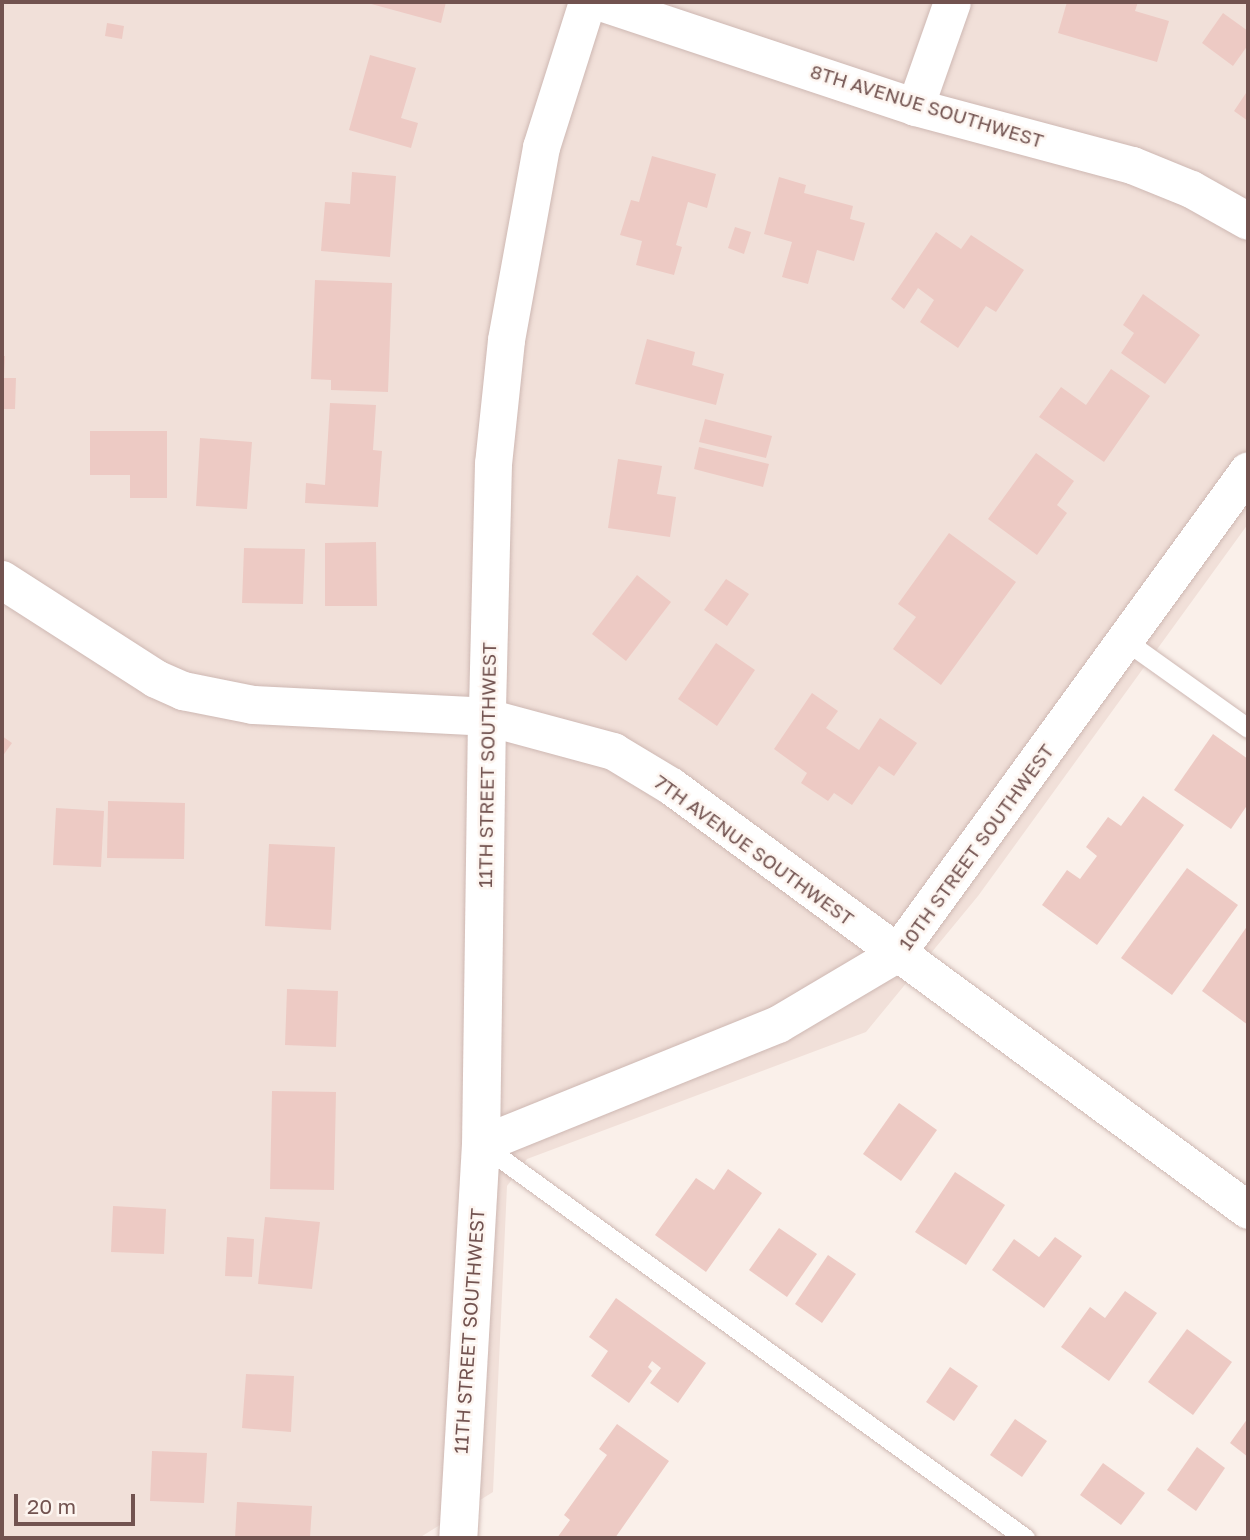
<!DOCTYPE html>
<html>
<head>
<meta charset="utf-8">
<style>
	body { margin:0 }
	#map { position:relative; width:1250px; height:1540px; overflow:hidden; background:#faf0ea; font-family:"Golos Text",sans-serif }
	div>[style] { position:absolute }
	.residential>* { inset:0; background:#f1e0d9 }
	.building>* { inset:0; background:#edcac4 }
	.roads { filter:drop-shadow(0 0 2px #ceb8b3) drop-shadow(0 0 2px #ceb8b3) }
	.service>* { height:19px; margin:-9.5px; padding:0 9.5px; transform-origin:9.5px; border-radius:9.5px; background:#fff }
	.minor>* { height:37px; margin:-18.5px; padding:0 18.5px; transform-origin:18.5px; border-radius:18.5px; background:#fff }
	.tertiary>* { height:38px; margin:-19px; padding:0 19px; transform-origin:19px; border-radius:19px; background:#fff }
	span { translate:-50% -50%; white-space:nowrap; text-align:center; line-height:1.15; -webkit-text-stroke:5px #fdf5f0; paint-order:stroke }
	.street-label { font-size:19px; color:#725350 }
	.frame { position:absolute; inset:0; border:4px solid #725350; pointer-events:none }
	.scale { position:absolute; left:14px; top:1494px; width:121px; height:32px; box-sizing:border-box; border:4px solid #725350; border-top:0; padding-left:9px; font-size:21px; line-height:24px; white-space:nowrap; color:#725350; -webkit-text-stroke:5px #fdf5f0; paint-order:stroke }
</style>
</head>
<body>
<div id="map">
	<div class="residential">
		<div style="clip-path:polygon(2px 2px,1248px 2px,1248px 524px,978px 896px,866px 1032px,527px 1159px,507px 1186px,493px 1492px,419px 1538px,2px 1538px)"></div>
	</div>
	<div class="building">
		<div style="clip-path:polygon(364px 2px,446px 2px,441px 23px)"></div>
		<div style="clip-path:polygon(1067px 2px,1138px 2px,1135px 11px,1169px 21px,1157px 62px,1058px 33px)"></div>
		<div style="clip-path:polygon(1223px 13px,1248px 31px,1248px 45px,1233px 66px,1202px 43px)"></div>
		<div style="clip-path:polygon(107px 23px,124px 26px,122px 39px,105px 36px)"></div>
		<div style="clip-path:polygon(370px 55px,416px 68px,401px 118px,418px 123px,411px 148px,349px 130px)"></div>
		<div style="clip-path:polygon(1248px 90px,1248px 121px,1234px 111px)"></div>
		<div style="clip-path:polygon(652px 156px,716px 174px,707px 208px,688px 202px,676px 245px,682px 247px,674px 275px,636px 265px,642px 241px,620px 235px,631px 200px,639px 202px)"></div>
		<div style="clip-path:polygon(352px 172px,396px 176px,390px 257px,321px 251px,325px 202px,350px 204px)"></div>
		<div style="clip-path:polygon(779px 177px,806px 185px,804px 193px,853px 206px,850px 219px,865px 223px,854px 261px,817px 250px,808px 284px,782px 277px,792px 242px,764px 234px)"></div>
		<div style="clip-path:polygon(735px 227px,751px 232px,744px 254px,728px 248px)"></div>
		<div style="clip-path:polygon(936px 232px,961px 249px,971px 235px,1024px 270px,996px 312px,986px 306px,958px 348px,920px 322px,934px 300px,918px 288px,904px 309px,891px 299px)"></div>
		<div style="clip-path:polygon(315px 280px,392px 283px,388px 392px,331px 390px,331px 380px,311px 379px)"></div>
		<div style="clip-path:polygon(1143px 294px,1200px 335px,1165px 384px,1121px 353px,1134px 333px,1123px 325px)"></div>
		<div style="clip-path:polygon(647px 339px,695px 352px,692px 365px,724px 374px,716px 405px,635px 384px)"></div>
		<div style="clip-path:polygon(2px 356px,5px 356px,4px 377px,2px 377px)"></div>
		<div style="clip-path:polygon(1111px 369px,1150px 396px,1104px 462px,1039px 417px,1061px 387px,1086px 405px)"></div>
		<div style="clip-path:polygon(2px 378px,16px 378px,15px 409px,2px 409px)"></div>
		<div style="clip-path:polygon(330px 403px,376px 405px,373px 450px,382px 451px,378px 507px,305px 503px,306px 483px,325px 485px)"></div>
		<div style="clip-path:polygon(705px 419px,772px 436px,766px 458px,699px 442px)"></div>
		<div style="clip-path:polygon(90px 431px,167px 431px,167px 498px,130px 498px,130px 475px,90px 475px)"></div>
		<div style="clip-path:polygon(200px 438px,252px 442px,247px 509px,196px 506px)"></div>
		<div style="clip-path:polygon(699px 447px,769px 464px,763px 487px,694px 469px)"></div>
		<div style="clip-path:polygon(1036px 453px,1074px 481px,1057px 505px,1067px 513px,1037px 555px,988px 519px)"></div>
		<div style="clip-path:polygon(618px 459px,662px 466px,657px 494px,676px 497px,670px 537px,608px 528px)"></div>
		<div style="clip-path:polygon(949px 533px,1016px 582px,941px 685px,893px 649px,916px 617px,898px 604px)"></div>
		<div style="clip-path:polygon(376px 542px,377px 606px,325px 606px,325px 543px)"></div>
		<div style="clip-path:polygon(244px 548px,305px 549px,303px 604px,242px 603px)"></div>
		<div style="clip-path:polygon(637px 575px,671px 602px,626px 661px,592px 634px)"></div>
		<div style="clip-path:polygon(726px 579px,749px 594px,727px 626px,704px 610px)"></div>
		<div style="clip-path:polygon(716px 643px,755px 670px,717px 726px,678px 699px)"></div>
		<div style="clip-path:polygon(812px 693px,838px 711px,826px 728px,859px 750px,880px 718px,917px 743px,894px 776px,879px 766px,852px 805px,834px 793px,828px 801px,801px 783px,807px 773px,774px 749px)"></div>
		<div style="clip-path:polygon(1213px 734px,1248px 759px,1248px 804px,1231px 829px,1174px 790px)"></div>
		<div style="clip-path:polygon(2px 736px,12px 743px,2px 757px)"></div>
		<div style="clip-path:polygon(1143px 796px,1184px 825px,1097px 945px,1042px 905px,1067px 870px,1080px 879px,1097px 856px,1086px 847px,1108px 817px,1121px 826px)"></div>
		<div style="clip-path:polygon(108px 801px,185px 803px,184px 859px,107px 858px)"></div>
		<div style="clip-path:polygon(56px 808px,104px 811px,101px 867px,53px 865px)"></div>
		<div style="clip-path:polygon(269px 844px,335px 847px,331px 930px,265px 926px)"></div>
		<div style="clip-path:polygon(1187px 868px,1238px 905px,1172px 995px,1121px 958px)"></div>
		<div style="clip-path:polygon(1248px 925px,1248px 1025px,1202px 991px)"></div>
		<div style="clip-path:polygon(287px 989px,338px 991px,336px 1047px,285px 1045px)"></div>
		<div style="clip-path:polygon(272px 1091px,336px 1092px,334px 1190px,270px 1189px)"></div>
		<div style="clip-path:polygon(899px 1103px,937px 1130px,901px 1181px,863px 1154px)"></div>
		<div style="clip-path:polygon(728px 1169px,762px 1193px,706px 1272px,655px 1235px,696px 1178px,714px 1190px)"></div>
		<div style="clip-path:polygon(955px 1172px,1005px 1205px,966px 1265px,915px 1232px)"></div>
		<div style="clip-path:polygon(113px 1206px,166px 1209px,164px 1254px,111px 1252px)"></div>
		<div style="clip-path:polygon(265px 1217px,320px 1222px,312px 1289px,258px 1284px)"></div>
		<div style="clip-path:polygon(779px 1228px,817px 1254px,787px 1297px,749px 1270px)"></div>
		<div style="clip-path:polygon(227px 1237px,254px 1239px,252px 1277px,225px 1276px)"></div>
		<div style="clip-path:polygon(1055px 1237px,1082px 1256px,1044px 1308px,992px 1270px,1014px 1239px,1039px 1257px)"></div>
		<div style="clip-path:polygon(828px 1255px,856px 1274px,822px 1323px,795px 1304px)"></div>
		<div style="clip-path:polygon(1125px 1291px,1157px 1313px,1109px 1381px,1061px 1347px,1090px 1307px,1105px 1318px)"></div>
		<div style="clip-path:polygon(616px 1298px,706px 1363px,678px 1403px,650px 1383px,661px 1368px,652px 1361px,648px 1367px,652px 1371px,629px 1403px,591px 1376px,608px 1351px,589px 1337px)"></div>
		<div style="clip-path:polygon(1187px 1329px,1232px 1362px,1193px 1415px,1148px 1382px)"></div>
		<div style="clip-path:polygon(950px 1367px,978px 1386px,954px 1421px,926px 1402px)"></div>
		<div style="clip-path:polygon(246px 1374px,294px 1376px,291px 1432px,242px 1428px)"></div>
		<div style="clip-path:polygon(1248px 1418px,1248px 1457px,1230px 1443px)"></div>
		<div style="clip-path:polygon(1015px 1419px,1047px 1441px,1022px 1477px,990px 1455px)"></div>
		<div style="clip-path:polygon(617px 1424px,669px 1461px,615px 1538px,557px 1538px,570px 1520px,564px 1515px,607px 1455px,599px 1449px)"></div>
		<div style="clip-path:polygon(1197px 1447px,1225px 1468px,1196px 1511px,1167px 1490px)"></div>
		<div style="clip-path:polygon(152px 1451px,207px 1453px,204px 1503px,150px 1501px)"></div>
		<div style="clip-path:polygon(1103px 1463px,1145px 1493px,1121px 1525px,1080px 1495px)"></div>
		<div style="clip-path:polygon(237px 1502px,312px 1506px,310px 1538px,235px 1538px)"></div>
	</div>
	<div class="roads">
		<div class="service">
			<div style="left:1126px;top:641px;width:150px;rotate:35.5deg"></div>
			<div style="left:481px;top:1144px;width:672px;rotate:35.91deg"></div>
		</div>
		<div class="minor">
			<div style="left:587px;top:2px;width:152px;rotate:107.6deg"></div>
			<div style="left:541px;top:147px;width:196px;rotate:100.3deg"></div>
			<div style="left:506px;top:340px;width:124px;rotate:96deg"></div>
			<div style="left:493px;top:463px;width:254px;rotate:91.4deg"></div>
			<div style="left:487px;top:717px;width:131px;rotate:15.1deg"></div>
			<div style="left:613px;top:751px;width:68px;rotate:31.1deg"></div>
			<div style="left:671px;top:786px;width:716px;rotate:36.31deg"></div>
			<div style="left:600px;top:2px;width:332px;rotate:18.4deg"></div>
			<div style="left:915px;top:107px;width:225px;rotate:15deg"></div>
			<div style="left:1132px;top:165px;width:64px;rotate:22.1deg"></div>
			<div style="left:1191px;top:189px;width:65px;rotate:29.3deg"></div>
			<div style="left:915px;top:107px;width:111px;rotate:-70.6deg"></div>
			<div style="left:481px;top:1144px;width:320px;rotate:-22deg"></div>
			<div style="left:778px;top:1024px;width:137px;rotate:-30.7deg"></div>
			<div style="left:896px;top:954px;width:598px;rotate:-53.97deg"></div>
		</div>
		<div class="tertiary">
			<div style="left:2px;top:580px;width:183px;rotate:32.7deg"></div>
			<div style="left:156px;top:679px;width:30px;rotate:24deg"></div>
			<div style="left:183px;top:691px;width:71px;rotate:11.3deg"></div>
			<div style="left:253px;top:705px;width:234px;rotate:2.9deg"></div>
			<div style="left:487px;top:717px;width:427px;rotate:90.8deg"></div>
			<div style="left:481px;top:1144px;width:395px;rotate:93.3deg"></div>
		</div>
	</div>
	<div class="street-label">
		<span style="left:927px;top:106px;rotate:17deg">8TH AVENUE SOUTHWEST</span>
		<span style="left:487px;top:765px;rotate:-89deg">11TH STREET SOUTHWEST</span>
		<span style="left:976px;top:847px;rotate:-54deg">10TH STREET SOUTHWEST</span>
		<span style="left:754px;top:850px;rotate:36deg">7TH AVENUE SOUTHWEST</span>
		<span style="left:469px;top:1331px;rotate:-86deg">11TH STREET SOUTHWEST</span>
	</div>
	<div class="frame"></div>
	<div class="scale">20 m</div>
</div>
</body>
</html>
